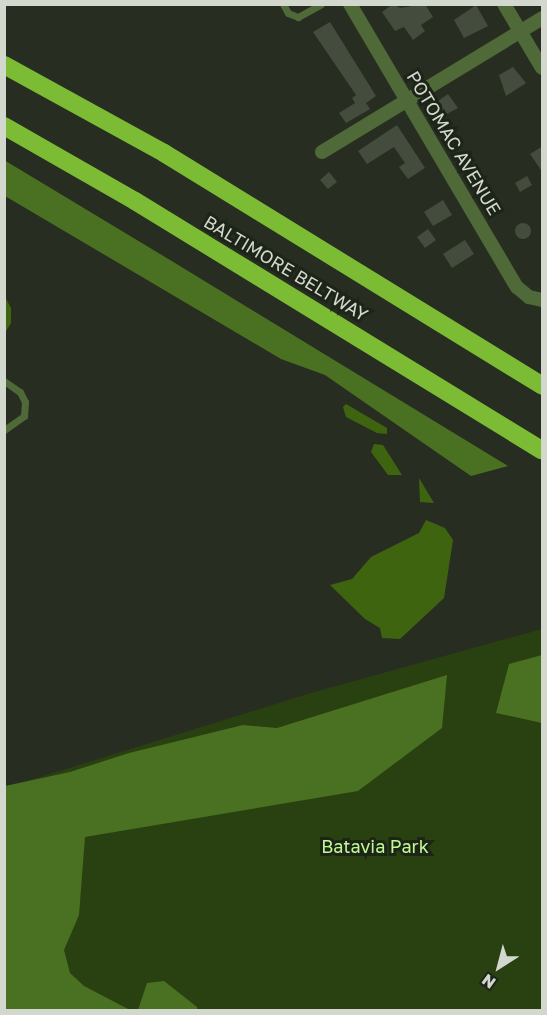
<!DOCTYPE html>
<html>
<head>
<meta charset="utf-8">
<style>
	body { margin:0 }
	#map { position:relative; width:547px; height:1015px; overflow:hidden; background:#272e21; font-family:"Golos Text",sans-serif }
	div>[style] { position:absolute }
	.green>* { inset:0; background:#294011 }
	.forest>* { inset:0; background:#4a7121 }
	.water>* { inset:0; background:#3e6410 }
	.building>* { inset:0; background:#444c3e }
	.round { border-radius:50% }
	.service>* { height:7px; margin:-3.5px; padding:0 3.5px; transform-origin:3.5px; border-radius:3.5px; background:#4f6938 }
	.minor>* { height:14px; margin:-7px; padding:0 7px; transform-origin:7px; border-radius:7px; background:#4f6938 }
	.motorway>* { height:18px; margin:-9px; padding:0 9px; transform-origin:9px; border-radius:9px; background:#7cbc34 }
	span { translate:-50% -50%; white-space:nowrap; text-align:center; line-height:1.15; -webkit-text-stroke:6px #1d2418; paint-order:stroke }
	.street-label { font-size:18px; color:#d3d8cf }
	.park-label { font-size:18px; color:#c0f98f }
	.frame { position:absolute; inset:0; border:6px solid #d3d8cf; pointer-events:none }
	.north { position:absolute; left:469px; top:937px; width:60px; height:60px; -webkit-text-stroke:4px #1d2418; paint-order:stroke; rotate:216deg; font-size:16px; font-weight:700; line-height:24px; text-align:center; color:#d3d8cf }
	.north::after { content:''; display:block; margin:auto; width:21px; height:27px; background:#d3d8cf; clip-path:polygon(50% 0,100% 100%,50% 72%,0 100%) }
</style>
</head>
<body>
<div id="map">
	<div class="green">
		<div style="clip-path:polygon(542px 629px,542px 1010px,5px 1010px,5px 788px,311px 693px)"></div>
	</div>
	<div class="forest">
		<div style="clip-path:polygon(4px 160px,175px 263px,508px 466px,471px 476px,325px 375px,281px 359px,5px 196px)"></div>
		<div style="clip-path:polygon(542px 655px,542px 723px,496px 713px,509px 664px)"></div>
		<div style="clip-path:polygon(447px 675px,442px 728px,358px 791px,85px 837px,79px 915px,64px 950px,70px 973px,84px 986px,130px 1010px,5px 1010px,5px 786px,70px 772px,129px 753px,243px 725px,277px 728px)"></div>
		<div style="clip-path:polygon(164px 981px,197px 1007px,197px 1010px,138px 1010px,147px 983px)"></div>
	</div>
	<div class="water">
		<div style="clip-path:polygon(5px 297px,11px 308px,11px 323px,5px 333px)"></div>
		<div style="clip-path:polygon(346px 404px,387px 428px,387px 434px,377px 433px,346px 417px,343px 407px)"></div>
		<div style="clip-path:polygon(374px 444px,383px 445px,402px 475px,388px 475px,371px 452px)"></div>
		<div style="clip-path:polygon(419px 478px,434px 503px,420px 502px)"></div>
		<div style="clip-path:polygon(426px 520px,445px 528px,453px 540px,444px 598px,400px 639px,382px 638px,380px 628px,365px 619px,330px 585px,352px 579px,371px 557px,419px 533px)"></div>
	</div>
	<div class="building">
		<div style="clip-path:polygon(393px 4px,400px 8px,425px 4px,433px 17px,421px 25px,425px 31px,413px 40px,404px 27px,395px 31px,382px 12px)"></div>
		<div style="clip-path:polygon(476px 5px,488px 26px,464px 38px,454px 20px)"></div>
		<div style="clip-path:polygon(330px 22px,376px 96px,366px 103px,370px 109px,346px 123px,339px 113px,355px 103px,352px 98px,356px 95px,313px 32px)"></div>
		<div style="clip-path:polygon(513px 67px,526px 83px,506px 96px,499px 75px)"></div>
		<div style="clip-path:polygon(448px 94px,458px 108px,441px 117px,432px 105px)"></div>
		<div style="clip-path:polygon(397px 125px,425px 168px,408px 179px,399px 167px,405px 163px,394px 147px,367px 164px,358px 151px)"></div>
		<div style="clip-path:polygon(543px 146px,543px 173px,530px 154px)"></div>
		<div style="clip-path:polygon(329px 172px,337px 182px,328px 189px,320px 180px)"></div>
		<div style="clip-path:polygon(527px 176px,532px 185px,520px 192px,515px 183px)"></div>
		<div style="clip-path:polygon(443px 200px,452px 215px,433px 226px,424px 212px)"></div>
		<div class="round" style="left:515px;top:223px;width:16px;height:16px"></div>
		<div style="clip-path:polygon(428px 229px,436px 240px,425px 248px,417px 237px)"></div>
		<div style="clip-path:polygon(465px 240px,474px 254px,452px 268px,443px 254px)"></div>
	</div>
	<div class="service">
		<div style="left:283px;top:4px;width:10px;rotate:61deg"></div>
		<div style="left:288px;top:13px;width:11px;rotate:22deg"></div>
		<div style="left:298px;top:17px;width:26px;rotate:-29deg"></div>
		<div style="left:4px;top:381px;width:19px;rotate:35deg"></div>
		<div style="left:20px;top:392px;width:11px;rotate:63deg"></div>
		<div style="left:25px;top:402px;width:14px;rotate:94deg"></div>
		<div style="left:24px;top:416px;width:24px;rotate:145deg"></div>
	</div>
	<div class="minor">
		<div style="left:350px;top:4px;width:329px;rotate:59.5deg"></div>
		<div style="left:517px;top:287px;width:16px;rotate:40deg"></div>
		<div style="left:529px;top:297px;width:13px;rotate:13deg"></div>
		<div style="left:504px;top:4px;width:74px;rotate:59.3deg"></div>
		<div style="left:322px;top:152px;width:258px;rotate:-31.3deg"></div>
	</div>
	<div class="motorway">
		<div style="left:4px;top:65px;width:183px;rotate:28.8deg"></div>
		<div style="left:164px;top:153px;width:444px;rotate:31.6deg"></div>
		<div style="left:4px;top:126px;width:151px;rotate:29.8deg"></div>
		<div style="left:135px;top:201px;width:477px;rotate:31.5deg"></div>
	</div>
	<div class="street-label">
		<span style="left:454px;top:143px;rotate:59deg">POTOMAC AVENUE</span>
		<span style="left:286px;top:268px;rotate:31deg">BALTIMORE BELTWAY</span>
	</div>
	<div class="park-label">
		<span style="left:375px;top:846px">Batavia Park</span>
	</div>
	<div class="frame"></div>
	<div class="north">N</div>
</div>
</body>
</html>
